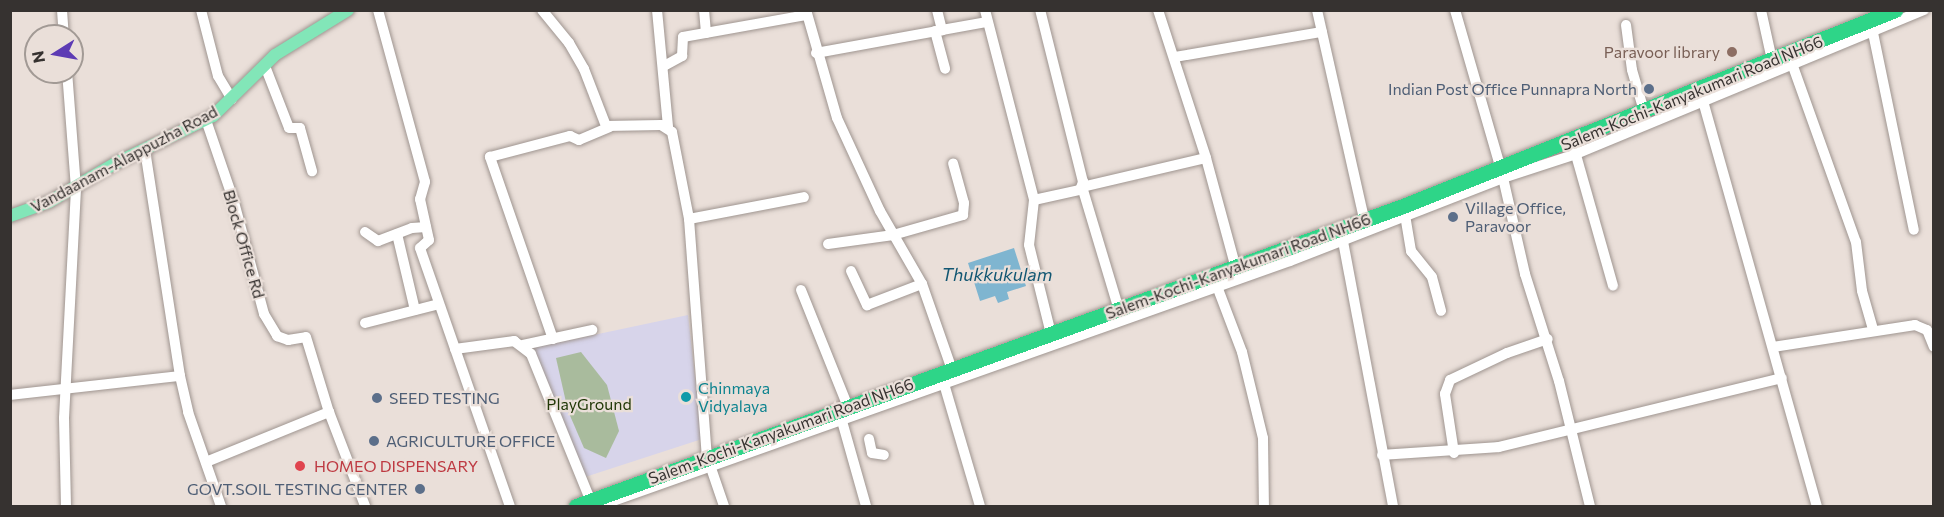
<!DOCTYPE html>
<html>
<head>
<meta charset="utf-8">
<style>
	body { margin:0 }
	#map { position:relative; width:1944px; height:517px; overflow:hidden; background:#eadfd9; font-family:Commissioner,sans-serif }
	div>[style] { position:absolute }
	.education>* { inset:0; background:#d7d4ea }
	.green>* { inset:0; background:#a9bb9d }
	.water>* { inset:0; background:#7fb5d0 }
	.roads { filter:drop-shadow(0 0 2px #9f9590) drop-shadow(0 0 2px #9f9590) }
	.minor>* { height:10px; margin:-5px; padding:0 5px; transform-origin:5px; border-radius:5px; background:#fff }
	.major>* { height:12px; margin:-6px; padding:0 6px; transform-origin:6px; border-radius:6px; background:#82e6b8 }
	.highway>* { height:15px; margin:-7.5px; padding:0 7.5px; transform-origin:7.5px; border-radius:7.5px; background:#2ed588 }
	.dots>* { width:16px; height:16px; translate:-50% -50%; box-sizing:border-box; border:3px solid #eadfd9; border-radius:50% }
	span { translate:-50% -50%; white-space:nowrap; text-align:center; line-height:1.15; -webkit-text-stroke:4.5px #eadfd9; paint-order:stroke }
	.education-label { font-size:16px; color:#785e54 }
	.right { translate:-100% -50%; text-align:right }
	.service-label { font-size:16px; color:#4e5e75 }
	.left { translate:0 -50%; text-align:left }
	.street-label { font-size:16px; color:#363230 }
	.culture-label { font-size:16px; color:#0d838f }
	.park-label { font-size:16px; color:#203706 }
	.health-label { font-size:16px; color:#be3a42 }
	.water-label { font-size:18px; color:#115672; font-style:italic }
	.frame { position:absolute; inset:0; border:12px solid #363230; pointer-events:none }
	.north { position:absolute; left:24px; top:24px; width:60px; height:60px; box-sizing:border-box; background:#eadfd9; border:2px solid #a29a95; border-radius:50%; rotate:259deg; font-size:16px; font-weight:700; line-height:24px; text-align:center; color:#363230 }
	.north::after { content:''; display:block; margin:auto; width:21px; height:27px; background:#5d3bb4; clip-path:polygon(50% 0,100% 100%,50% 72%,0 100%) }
</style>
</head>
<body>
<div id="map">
	<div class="education">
		<div style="clip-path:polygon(688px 315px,702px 439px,579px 479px,532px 348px)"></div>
	</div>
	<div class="green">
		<div style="clip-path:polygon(581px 352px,607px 385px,619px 431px,606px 458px,584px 448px,568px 411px,556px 358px)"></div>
	</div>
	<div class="water">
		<div style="clip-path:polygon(1014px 248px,1026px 286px,1007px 292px,1009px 299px,998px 303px,995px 296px,980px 301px,968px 263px)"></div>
	</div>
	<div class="roads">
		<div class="minor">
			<div style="left:62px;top:10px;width:26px;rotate:86deg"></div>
			<div style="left:201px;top:10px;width:68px;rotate:75.6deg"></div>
			<div style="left:218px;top:76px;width:27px;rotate:59deg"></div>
			<div style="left:378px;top:10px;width:178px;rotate:74.7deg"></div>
			<div style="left:425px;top:182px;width:18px;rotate:106deg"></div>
			<div style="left:420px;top:199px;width:42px;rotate:77.6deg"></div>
			<div style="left:429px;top:240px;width:12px;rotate:138deg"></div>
			<div style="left:420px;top:248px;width:273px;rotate:70.8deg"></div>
			<div style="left:542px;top:10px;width:43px;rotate:50.7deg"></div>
			<div style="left:569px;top:43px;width:30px;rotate:60deg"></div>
			<div style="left:584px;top:69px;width:61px;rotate:68.9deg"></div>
			<div style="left:606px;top:126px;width:55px;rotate:-1deg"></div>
			<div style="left:661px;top:125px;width:13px;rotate:32deg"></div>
			<div style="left:672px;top:132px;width:89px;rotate:78.9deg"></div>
			<div style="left:689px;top:219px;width:240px;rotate:85.7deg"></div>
			<div style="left:657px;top:10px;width:118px;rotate:84.6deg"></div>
			<div style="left:704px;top:10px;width:23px;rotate:85deg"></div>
			<div style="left:806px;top:10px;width:112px;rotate:74deg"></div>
			<div style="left:837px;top:118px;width:102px;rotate:65.2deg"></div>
			<div style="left:880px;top:211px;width:84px;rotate:60.1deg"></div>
			<div style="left:922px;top:284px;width:88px;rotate:70.7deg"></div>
			<div style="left:937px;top:10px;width:21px;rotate:76deg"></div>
			<div style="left:942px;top:30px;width:46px;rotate:-10.1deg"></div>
			<div style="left:985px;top:10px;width:196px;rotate:75.5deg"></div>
			<div style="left:1034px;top:200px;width:45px;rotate:96.3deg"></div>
			<div style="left:1029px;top:245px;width:92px;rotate:76.1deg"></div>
			<div style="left:1158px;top:10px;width:156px;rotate:72deg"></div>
			<div style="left:1206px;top:158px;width:111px;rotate:74.8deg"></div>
			<div style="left:1317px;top:10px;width:214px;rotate:77.3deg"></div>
			<div style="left:1455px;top:10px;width:166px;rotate:73.9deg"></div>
			<div style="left:1501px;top:169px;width:108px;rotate:77.1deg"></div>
			<div style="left:1525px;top:274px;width:112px;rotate:72.4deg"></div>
			<div style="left:1559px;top:381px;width:129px;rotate:76.1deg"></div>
			<div style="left:1761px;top:10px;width:51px;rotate:77.6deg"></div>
			<div style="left:1626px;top:25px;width:45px;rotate:82.4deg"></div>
			<div style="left:1632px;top:70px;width:43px;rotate:73.7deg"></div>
			<div style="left:1872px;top:28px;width:206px;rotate:78.3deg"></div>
			<div style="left:935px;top:31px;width:39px;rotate:75deg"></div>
			<div style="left:816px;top:53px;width:128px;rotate:-10.3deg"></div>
			<div style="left:1175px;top:57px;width:149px;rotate:-9.7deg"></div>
			<div style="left:1790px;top:58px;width:195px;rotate:70.3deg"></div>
			<div style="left:1856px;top:242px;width:49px;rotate:83deg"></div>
			<div style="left:1862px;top:291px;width:40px;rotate:74deg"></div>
			<div style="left:265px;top:66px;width:66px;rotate:68.8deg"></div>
			<div style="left:289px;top:128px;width:11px"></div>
			<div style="left:300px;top:128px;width:45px;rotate:74.4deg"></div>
			<div style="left:664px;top:66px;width:21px;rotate:-29deg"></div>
			<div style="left:682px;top:56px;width:19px;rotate:-87deg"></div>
			<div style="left:683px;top:37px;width:126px;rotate:-10.1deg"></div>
			<div style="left:1701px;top:94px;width:428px;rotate:74.3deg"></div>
			<div style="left:206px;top:120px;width:87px;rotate:71.1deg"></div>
			<div style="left:234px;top:202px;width:116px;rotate:75deg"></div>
			<div style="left:264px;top:314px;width:26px;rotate:59deg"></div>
			<div style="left:277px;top:336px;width:12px;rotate:20deg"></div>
			<div style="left:288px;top:340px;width:18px;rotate:-9deg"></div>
			<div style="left:306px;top:337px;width:78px;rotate:73deg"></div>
			<div style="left:329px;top:412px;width:101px;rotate:69deg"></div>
			<div style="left:1574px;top:148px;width:143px;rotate:74.2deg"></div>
			<div style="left:145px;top:150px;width:229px;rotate:81.2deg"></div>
			<div style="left:180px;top:376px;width:37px;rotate:77deg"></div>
			<div style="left:188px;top:412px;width:100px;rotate:70.7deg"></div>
			<div style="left:1034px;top:200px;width:47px;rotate:-12.3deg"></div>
			<div style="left:1080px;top:190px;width:9px;rotate:-69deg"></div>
			<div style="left:1083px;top:182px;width:177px;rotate:-104deg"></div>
			<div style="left:1404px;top:209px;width:43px;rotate:80.5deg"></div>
			<div style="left:1411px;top:251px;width:33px;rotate:51deg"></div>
			<div style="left:1432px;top:277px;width:35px;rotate:75deg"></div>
			<div style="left:689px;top:219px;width:117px;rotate:-10.8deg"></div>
			<div style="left:365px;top:232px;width:16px;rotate:35deg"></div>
			<div style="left:378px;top:241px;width:36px;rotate:-21deg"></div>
			<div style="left:412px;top:228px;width:14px;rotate:-4deg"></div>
			<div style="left:397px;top:234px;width:78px;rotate:76.7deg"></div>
			<div style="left:1342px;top:236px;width:275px;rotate:79.3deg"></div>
			<div style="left:828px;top:244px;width:66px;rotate:-7.9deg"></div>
			<div style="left:893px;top:235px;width:73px;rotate:-15.9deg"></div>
			<div style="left:963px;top:215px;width:12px;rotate:-85deg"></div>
			<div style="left:964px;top:203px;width:41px;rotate:-105.4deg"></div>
			<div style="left:851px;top:271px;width:38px;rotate:65deg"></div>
			<div style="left:867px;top:305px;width:59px;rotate:-20.9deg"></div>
			<div style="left:1215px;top:281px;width:76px;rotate:69.2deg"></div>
			<div style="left:1242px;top:352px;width:89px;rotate:76.3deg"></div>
			<div style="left:1263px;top:438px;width:68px;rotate:89.2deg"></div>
			<div style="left:801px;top:290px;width:126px;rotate:68.1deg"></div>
			<div style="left:1119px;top:310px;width:128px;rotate:-106.7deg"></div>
			<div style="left:1082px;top:187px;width:127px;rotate:-13.2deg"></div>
			<div style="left:365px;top:323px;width:76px;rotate:-14.4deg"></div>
			<div style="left:553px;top:339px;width:193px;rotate:-109.1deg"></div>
			<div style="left:490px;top:157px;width:83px;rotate:-14.7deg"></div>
			<div style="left:570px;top:136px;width:10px;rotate:24deg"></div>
			<div style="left:579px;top:140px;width:33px;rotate:-23deg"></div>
			<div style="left:523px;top:345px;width:71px;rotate:-12.3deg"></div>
			<div style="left:1773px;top:347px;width:144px;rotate:-8.8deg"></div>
			<div style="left:1915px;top:325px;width:13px;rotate:23deg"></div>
			<div style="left:1927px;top:330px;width:18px;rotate:68deg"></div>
			<div style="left:455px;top:349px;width:60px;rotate:-7.7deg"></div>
			<div style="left:514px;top:341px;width:21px;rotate:37deg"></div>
			<div style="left:531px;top:354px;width:160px;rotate:67.9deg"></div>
			<div style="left:942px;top:377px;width:134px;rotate:73.6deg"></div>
			<div style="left:10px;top:395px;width:171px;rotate:-6.4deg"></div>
			<div style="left:840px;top:414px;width:96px;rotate:74.2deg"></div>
			<div style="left:869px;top:439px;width:14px;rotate:78deg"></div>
			<div style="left:872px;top:453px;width:12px;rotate:9deg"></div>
			<div style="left:1454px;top:453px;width:60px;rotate:-98.7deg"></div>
			<div style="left:1445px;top:394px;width:15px;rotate:-70deg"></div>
			<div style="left:1450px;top:380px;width:63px;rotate:-25.3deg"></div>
			<div style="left:1507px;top:353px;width:43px;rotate:-18.9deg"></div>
			<div style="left:1382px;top:455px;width:117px;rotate:-3.9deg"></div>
			<div style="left:1499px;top:447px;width:291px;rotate:-13.7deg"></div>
			<div style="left:206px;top:462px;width:133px;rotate:-22.1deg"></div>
			<div style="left:711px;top:468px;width:40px;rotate:71.1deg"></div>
			<div style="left:66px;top:506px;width:88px;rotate:-91.3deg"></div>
			<div style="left:64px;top:418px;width:230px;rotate:-87deg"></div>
			<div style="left:76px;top:188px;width:116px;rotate:-94.4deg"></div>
			<div style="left:599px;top:506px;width:733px;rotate:-19.52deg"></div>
			<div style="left:1290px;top:261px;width:229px;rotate:-21.3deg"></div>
			<div style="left:1503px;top:178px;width:77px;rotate:-18.2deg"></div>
			<div style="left:1576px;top:154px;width:377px;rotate:-22.5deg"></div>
		</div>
		<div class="major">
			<div style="left:10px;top:216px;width:41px;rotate:-19.7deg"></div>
			<div style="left:49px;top:202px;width:78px;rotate:-30.2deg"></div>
			<div style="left:116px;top:163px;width:108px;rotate:-25.9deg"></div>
			<div style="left:213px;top:116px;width:87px;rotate:-44.5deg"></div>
			<div style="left:275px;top:55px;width:86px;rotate:-31.7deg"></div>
		</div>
		<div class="highway">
			<div style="left:576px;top:506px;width:880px;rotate:-19.94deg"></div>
			<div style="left:1403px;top:206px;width:530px;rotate:-21.72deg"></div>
		</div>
	</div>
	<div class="dots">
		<div style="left:1732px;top:52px;background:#8d6e63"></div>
		<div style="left:1649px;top:89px;background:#5c6f8a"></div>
		<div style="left:1453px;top:217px;background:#5c6f8a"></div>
		<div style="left:686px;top:397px;background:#0f9aa8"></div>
		<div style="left:377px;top:398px;background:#5c6f8a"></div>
		<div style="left:374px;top:441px;background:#5c6f8a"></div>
		<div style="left:300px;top:466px;background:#e0444e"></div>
		<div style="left:420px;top:489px;background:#5c6f8a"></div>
	</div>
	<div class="education-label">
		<span class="right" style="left:1720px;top:52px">Paravoor library</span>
	</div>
	<div class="service-label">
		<span class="right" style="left:1637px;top:89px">Indian Post Office Punnapra North</span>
		<span class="left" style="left:1465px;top:217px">Village Office,<br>Paravoor</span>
		<span class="left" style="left:389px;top:398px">SEED TESTING</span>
		<span class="left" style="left:386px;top:441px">AGRICULTURE OFFICE</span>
		<span class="right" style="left:408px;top:489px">GOVT.SOIL TESTING CENTER</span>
	</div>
	<div class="street-label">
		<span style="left:1692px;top:93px;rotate:-22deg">Salem-Kochi-Kanyakumari Road NH66</span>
		<span style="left:124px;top:159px;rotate:-28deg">Vandaanam-Alappuzha Road</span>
		<span style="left:244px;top:244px;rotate:74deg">Block Office Rd</span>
		<span style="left:1238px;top:266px;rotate:-20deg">Salem-Kochi-Kanyakumari Road NH66</span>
		<span style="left:781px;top:431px;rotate:-20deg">Salem-Kochi-Kanyakumari Road NH66</span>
	</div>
	<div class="culture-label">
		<span class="left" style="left:698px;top:397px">Chinmaya<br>Vidyalaya</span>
	</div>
	<div class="park-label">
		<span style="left:589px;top:404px">PlayGround</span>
	</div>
	<div class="health-label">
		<span class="left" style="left:314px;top:466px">HOMEO DISPENSARY</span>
	</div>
	<div class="water-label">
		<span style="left:997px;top:274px">Thukkukulam</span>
	</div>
	<div class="frame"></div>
	<div class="north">N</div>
</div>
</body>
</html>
